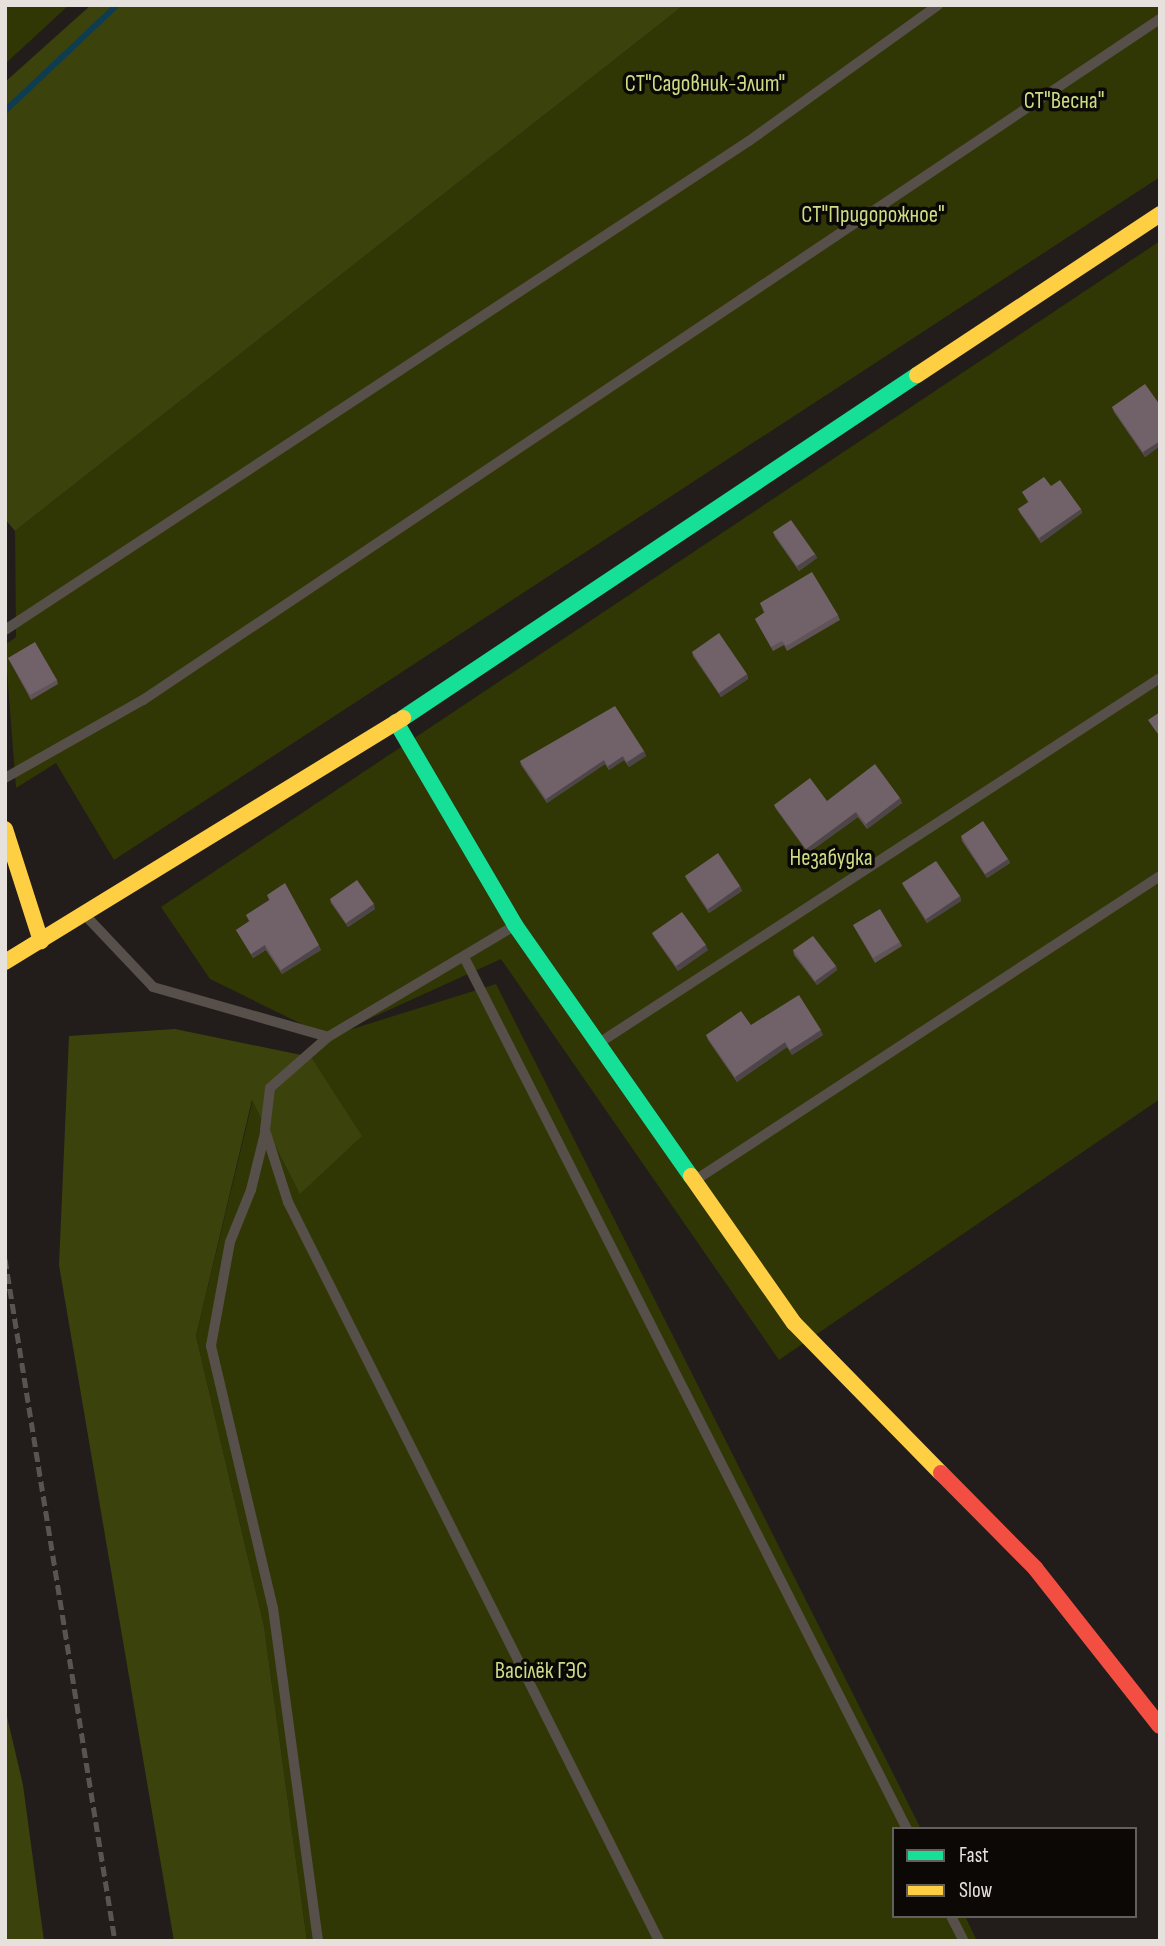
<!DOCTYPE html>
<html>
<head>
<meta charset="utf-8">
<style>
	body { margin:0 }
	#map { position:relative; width:1165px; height:1946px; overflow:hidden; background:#221d1a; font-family:"Sofia Sans Condensed",sans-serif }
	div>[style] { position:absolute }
	.green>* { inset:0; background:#303604 }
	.forest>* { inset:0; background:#3b420c }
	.stream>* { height:6px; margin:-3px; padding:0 3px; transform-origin:3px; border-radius:3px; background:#0e3d52 }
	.lane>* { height:10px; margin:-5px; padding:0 5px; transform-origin:5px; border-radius:5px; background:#564f4a }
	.fast>* { height:16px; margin:-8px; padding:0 8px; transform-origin:8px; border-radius:8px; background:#16e098 }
	.slow>* { height:16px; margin:-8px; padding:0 8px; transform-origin:8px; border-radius:8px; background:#ffcf43 }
	.jam>* { height:16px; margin:-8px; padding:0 8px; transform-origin:8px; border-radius:8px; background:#f24e42 }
	.rail>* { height:5px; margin-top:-2.5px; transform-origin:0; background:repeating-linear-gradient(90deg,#5a5451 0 10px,transparent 0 15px) }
	.wall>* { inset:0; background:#605459 }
	.shaded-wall>* { inset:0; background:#4e4549 }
	.building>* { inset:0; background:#706268 }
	span { translate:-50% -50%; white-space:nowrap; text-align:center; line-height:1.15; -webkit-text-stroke:7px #0b0806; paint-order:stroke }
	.park-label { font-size:23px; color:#ccdd86 }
	.frame { position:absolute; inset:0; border:7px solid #e7e1de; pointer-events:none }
	.legend { position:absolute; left:892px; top:1827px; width:245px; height:91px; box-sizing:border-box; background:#0b0806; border:2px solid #635f5c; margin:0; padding:9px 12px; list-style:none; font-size:21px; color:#e7e1de }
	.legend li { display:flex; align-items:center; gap:14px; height:35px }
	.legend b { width:35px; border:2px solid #635f5c }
</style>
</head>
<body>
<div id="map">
	<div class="green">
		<div style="clip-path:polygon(5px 5px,69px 5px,5px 64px)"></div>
		<div style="clip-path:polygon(684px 5px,1160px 5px,1160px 177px,114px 860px,56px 763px,16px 788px,5px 645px,16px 637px,15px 531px)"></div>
		<div style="clip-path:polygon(1160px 241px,1160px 1099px,779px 1360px,501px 959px,336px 1034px,496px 984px,921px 1829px,894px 1829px,894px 1916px,965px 1916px,977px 1941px,307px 1941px,264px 1626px,196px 1336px,253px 1099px,328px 1037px,210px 979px,161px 907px)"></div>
	</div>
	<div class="forest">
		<div style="clip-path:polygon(91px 5px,684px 5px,15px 531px,5px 519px,5px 82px)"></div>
		<div style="clip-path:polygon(175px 1029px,311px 1057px,362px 1136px,300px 1194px,252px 1100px,196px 1336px,264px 1626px,307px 1941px,174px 1941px,59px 1265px,69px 1036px)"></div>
		<div style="clip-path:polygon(5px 1708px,23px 1785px,44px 1941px,5px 1941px)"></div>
	</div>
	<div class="stream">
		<div style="left:5px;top:111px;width:154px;rotate:-43.4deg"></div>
	</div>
	<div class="lane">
		<div style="left:5px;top:630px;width:890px;rotate:-33.32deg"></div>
		<div style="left:749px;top:141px;width:233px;rotate:-35.7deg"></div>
		<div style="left:5px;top:778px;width:159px;rotate:-29.5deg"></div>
		<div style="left:143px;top:700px;width:1224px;rotate:-33.81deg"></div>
		<div style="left:85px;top:915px;width:99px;rotate:46.6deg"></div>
		<div style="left:153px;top:987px;width:182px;rotate:15.9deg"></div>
		<div style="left:514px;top:926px;width:217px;rotate:149.2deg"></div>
		<div style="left:328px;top:1037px;width:77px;rotate:138.7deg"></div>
		<div style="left:270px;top:1088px;width:42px;rotate:96.8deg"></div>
		<div style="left:265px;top:1130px;width:76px;rotate:72.3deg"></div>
		<div style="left:288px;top:1202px;width:827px;rotate:63.34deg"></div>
		<div style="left:464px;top:957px;width:978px;rotate:63.07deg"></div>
		<div style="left:599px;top:1043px;width:669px;rotate:-33.05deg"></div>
		<div style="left:265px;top:1133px;width:59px;rotate:103.8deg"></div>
		<div style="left:251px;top:1190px;width:56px;rotate:112deg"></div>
		<div style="left:230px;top:1242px;width:106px;rotate:100.4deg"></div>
		<div style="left:211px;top:1346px;width:269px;rotate:76.7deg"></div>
		<div style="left:273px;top:1608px;width:336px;rotate:82.3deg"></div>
		<div style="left:697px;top:1179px;width:553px;rotate:-33.2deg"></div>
		<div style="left:951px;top:1916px;width:28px;rotate:63deg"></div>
	</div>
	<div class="fast">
		<div style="left:403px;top:718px;width:618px;rotate:-33.72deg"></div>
		<div style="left:396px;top:722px;width:235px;rotate:59.6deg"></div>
		<div style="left:515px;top:925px;width:307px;rotate:55deg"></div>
	</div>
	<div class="slow">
		<div style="left:917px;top:375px;width:291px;rotate:-33.5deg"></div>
		<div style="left:5px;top:829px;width:118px;rotate:72.2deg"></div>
		<div style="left:5px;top:962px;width:467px;rotate:-31.5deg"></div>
		<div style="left:691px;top:1176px;width:179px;rotate:55deg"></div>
		<div style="left:794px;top:1323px;width:210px;rotate:45.6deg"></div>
	</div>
	<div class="jam">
		<div style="left:941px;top:1473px;width:134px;rotate:45.3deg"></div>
		<div style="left:1035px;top:1568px;width:201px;rotate:51.7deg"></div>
	</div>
	<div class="rail">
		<div style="left:5px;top:1259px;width:691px;rotate:80.84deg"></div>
	</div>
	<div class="wall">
		<div style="clip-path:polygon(1160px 405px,1160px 446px,1145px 457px,1114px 412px,1112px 407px)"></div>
		<div style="clip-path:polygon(1051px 486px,1081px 509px,1082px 513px,1041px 543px,1020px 513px,1018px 509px,1028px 502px,1022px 492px)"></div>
		<div style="clip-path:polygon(773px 532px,815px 554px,817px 558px,799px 571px,775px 537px)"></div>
		<div style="clip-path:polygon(760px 603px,838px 615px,840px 620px,787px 651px,784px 645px,773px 651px,755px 619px,764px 613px)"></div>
		<div style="clip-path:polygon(692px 652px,747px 674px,748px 679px,721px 697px,693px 656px)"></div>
		<div style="clip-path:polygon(8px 658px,57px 680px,58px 684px,31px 700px)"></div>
		<div style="clip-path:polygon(644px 751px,646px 756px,629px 767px,624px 760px,609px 770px,605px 764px,547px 803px,521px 765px,520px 761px)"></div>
		<div style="clip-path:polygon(900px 798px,902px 803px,867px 829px,858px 817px,808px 853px,776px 809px,774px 805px,827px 801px)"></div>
		<div style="clip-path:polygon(961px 836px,1008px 859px,1010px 863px,987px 878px,962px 841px)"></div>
		<div style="clip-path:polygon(685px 876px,740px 886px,742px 891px,709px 913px,687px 880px)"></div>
		<div style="clip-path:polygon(902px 883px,960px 896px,961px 901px,927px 923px,904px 887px)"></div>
		<div style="clip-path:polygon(267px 895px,321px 950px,282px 974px,266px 950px,253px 958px,236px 930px,249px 921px,246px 915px,269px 900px)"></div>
		<div style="clip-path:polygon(330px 899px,375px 909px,348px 927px,331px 903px)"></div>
		<div style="clip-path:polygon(853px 925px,900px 942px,902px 946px,875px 963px)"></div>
		<div style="clip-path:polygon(652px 933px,708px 950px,678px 971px,654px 937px)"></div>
		<div style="clip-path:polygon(793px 950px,836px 966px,837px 970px,817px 985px,794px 955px)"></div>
		<div style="clip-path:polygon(751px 1025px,823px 1035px,792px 1055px,787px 1047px,737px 1082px,708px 1040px,706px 1035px)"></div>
	</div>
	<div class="shaded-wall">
		<div style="clip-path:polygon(1160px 441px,1160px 446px,1145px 457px,1143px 452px)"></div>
		<div style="clip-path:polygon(1081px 509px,1082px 513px,1041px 543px,1039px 538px)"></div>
		<div style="clip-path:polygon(815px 554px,817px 558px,799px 571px,797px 566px)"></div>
		<div style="clip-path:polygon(747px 674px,748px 679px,721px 697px,719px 693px)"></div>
		<div style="clip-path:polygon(644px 751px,646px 756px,629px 767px,627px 762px)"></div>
		<div style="clip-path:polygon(623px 756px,624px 760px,609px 770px,608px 766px)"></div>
		<div style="clip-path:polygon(604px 760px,605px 764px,547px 803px,546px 799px)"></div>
		<div style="clip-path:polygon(900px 798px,902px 803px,867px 829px,866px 824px)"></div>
		<div style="clip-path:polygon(856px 812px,858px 817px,808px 853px,806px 849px)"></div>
		<div style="clip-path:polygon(1008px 859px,1010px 863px,987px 878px,985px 874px)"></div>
		<div style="clip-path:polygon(740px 886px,742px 891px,709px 913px,708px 909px)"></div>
		<div style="clip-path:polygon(960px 896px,961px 901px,927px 923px,926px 919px)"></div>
		<div style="clip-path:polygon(374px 904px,375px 909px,348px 927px,346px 923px)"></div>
		<div style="clip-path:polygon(265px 945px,266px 950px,253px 958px,251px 954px)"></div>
		<div style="clip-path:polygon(319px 945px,321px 950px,282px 974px,281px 970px)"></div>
		<div style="clip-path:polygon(706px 945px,708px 950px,678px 971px,676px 966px)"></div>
		<div style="clip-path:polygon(836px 966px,837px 970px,817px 985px,815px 981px)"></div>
		<div style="clip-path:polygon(821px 1030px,823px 1035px,792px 1055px,790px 1050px)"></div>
		<div style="clip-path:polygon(785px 1042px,787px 1047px,737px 1082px,735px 1077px)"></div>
	</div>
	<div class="building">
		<div style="clip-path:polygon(1145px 384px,1160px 405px,1160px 441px,1143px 452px,1112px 407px)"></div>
		<div style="clip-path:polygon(1044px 477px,1051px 486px,1060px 480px,1081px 509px,1039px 538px,1018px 509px,1029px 502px,1022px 492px)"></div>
		<div style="clip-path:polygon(791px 520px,815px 554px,797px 566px,773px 532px)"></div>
		<div style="clip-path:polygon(812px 572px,838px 615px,786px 646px,782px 641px,771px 647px,755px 619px,765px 612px,760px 603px)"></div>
		<div style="clip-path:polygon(719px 633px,747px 674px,719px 693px,692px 652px)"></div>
		<div style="clip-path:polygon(35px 642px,57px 680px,30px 695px,8px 658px)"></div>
		<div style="clip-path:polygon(615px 706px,644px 751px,627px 762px,623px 756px,608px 766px,604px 760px,546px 799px,520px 761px)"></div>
		<div style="clip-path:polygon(1160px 712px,1160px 737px,1148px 720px)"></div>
		<div style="clip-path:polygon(875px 764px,900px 798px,866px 824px,856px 812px,806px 849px,774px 805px,810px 778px,827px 801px)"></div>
		<div style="clip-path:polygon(983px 821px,1008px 859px,985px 874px,961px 836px)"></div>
		<div style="clip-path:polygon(718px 853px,740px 886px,708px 909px,685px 876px)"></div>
		<div style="clip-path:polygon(936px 861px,960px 896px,926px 919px,902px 883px)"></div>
		<div style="clip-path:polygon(357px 880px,374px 904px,346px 923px,330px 899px)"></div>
		<div style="clip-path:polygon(285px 883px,319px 945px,281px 970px,265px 945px,251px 954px,236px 930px,250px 921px,246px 915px,270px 900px,267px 895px)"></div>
		<div style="clip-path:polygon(880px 909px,900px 942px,873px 958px,853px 925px)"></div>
		<div style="clip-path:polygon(682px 912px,706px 945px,676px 966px,652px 933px)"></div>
		<div style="clip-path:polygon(813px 936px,836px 966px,815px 981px,793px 950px)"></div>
		<div style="clip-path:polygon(799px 995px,821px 1030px,790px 1050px,785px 1042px,735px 1077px,706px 1035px,741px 1011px,751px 1025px)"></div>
	</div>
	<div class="park-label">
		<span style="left:705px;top:84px">СТ"Садовник-Элит"</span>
		<span style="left:1064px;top:101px">СТ"Весна"</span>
		<span style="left:873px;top:215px">СТ"Придорожное"</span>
		<span style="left:831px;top:858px">Незабудка</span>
		<span style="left:541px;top:1671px">Васілёк ГЭС</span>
	</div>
	<div class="frame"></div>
	<ul class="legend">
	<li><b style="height:9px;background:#16e098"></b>Fast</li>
	<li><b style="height:9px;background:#ffcf43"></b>Slow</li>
	</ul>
</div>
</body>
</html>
